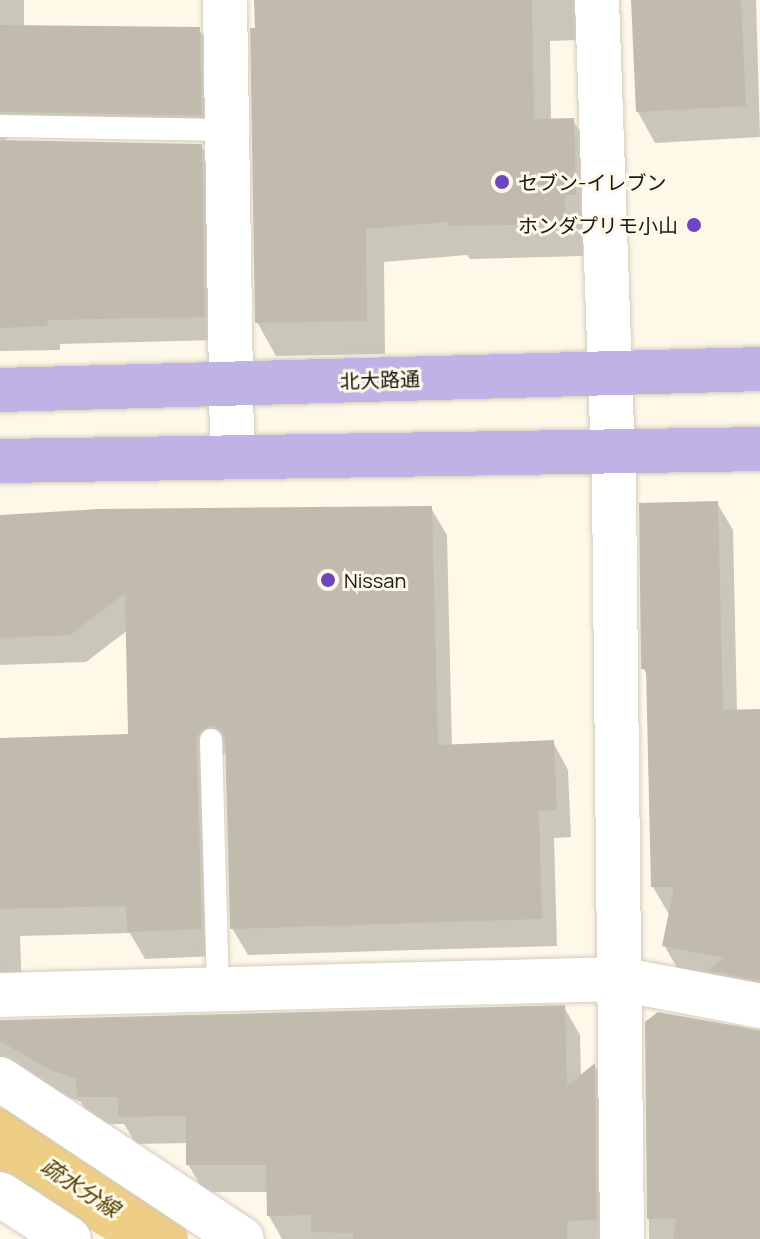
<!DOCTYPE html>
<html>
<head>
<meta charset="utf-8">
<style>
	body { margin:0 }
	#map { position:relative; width:760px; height:1239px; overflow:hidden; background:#fef8e9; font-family:Manrope,"Noto Sans JP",sans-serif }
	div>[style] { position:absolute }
	.shadow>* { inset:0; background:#0003 }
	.canal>* { height:58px; margin:-29px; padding:0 29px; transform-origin:29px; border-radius:29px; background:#eece85 }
	.building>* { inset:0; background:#c1bbad }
	.roads { filter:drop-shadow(0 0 2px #d1cbbd) drop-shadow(0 0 2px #d1cbbd) }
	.service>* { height:22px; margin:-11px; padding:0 11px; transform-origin:11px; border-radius:11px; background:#fff }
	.minor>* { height:44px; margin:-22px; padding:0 22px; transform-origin:22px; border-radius:22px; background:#fff }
	.primary>* { height:44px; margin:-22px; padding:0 22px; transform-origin:22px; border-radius:22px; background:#bfb3e6 }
	.dots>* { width:22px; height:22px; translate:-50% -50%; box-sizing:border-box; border:4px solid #fef8e9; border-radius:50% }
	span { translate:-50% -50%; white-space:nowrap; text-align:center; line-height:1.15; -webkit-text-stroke:6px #fef8e9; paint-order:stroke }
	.poi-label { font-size:20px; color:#191712 }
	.left { translate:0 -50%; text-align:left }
	.right { translate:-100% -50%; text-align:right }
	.street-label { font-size:20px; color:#191712 }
	.water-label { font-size:22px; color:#523d00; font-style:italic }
</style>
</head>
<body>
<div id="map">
	<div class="shadow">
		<div style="clip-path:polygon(0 0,24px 0,24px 27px,199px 29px,213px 53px,214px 139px,14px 135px,1px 142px,201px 146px,215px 169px,217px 340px,60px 344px,60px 350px,0 351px)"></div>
		<div style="clip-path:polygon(256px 0,575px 0,576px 40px,550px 41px,551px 120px,573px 120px,592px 153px,594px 228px,583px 228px,583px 256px,470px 259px,467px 255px,384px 262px,385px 354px,276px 356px,257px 322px)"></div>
		<div style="clip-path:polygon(633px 0,756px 0,760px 137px,655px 143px,638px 112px)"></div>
		<div style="clip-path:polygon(717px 503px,733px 530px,737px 711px,760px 711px,760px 1006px,680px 973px,664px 945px,670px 916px,653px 887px,649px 678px,643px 668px)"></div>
		<div style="clip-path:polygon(431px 508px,447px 535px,452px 747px,553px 742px,568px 770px,571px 837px,554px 838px,557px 946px,248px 955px,232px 928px,227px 752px,214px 760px,217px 956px,145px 959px,130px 933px,20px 936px,22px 997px,0 1004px,0 740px,130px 736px,128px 630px,86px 662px,0 665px,0 516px)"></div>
		<div style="clip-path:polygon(564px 1007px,580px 1035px,581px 1077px,595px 1066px,610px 1092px,611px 1239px,282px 1239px,269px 1216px,269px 1192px,204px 1192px,188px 1164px,188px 1143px,136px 1144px,124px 1124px,94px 1124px,81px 1102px,68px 1097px,0 1057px,0 1022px)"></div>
		<div style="clip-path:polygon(647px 1023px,760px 1031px,760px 1239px,649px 1239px)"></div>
	</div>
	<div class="canal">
		<div style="left:0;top:1137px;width:189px;rotate:32.7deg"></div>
	</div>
	<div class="building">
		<div style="clip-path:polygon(254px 0,532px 0,534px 119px,574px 118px,576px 195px,565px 195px,565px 224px,449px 226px,447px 222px,366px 229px,367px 321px,255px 323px,250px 28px,255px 28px)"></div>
		<div style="clip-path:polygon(631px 0,741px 0,746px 106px,636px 112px)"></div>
		<div style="clip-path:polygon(0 25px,200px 27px,202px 116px,0 112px)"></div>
		<div style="clip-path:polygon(0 140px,202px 144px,205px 317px,47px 320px,48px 326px,0 328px)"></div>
		<div style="clip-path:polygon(718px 501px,723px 710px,760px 709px,760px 981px,708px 971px,724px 958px,662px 946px,674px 887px,651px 887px,646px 669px,641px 669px,639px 503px)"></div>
		<div style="clip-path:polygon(432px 506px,438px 745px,554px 740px,557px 810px,539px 811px,542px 919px,230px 929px,225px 740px,222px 732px,211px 726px,203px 729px,197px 740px,202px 929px,127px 932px,126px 906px,0 909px,0 738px,128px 734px,125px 593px,70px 635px,0 638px,0 515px,99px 509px)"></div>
		<div style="clip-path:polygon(565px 1005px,567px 1086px,595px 1063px,597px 1220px,567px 1221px,567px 1239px,353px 1239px,353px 1233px,311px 1232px,311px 1215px,267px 1216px,266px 1165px,186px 1165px,186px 1116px,118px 1117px,118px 1097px,77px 1097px,76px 1078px,50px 1070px,0 1041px,0 1020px)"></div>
		<div style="clip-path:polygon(658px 1012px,760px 1030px,760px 1239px,673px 1239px,676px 1218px,647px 1219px,645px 1022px)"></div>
	</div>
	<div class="roads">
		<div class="service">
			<div style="left:0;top:126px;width:227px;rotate:1deg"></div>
			<div style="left:211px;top:740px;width:249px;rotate:88.4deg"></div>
		</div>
		<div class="minor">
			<div style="left:225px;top:0;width:457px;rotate:89.1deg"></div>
			<div style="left:597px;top:0;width:487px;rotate:88deg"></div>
			<div style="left:614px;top:487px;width:752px;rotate:89.39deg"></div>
			<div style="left:0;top:995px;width:619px;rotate:-1.48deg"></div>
			<div style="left:619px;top:979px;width:144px;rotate:10.8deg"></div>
			<div style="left:0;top:1079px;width:290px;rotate:33.5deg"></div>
			<div style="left:0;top:1194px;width:82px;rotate:33.1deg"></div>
		</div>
		<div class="primary">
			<div style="left:0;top:390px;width:760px;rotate:-1.58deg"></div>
			<div style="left:0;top:461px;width:760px;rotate:-0.9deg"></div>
		</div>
	</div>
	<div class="dots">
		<div style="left:502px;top:182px;background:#6e46be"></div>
		<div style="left:694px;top:225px;background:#6e46be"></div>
		<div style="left:328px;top:580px;background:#6e46be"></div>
	</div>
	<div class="poi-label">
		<span class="left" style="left:518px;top:182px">セブン-イレブン</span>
		<span class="right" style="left:678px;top:225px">ホンダプリモ小山</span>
		<span class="left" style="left:344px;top:580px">Nissan</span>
	</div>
	<div class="street-label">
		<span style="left:380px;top:380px;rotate:-2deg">北大路通</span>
	</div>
	<div class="water-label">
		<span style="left:80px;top:1188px;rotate:33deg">疏水分線</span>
	</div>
</div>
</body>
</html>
